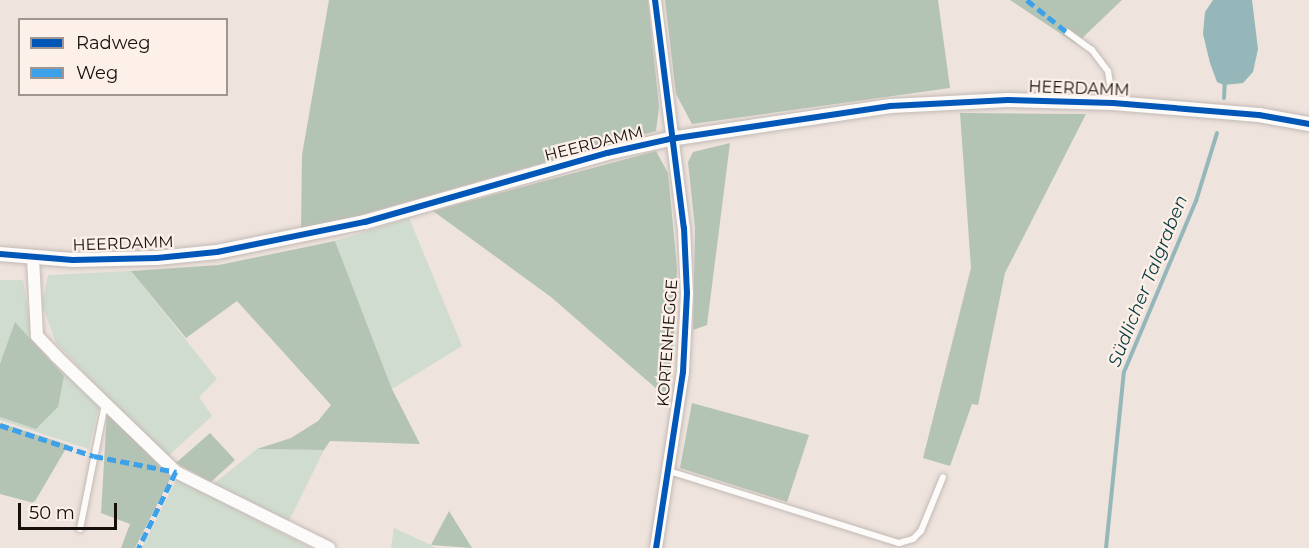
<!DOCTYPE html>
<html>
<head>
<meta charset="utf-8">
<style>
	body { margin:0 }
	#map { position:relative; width:1309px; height:548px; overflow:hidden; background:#eee3dd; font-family:Montserrat,sans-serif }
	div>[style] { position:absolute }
	.green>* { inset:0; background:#d1dcd0 }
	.forest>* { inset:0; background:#b3c4b4 }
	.water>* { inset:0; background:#96b7ba }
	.stream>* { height:4px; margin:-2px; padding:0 2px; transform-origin:2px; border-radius:2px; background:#96b7ba }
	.roads { filter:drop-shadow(0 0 2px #c3bab5) drop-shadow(0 0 2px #c3bab5) }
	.service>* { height:6px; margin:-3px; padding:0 3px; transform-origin:3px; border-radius:3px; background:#fcfbfa }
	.minor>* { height:12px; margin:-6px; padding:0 6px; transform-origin:6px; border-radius:6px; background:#fcfbfa }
	.tertiary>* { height:14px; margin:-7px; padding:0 7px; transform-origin:7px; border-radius:7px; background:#fcfbfa }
	.quiet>* { height:4.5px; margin-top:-2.25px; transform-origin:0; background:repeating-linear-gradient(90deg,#3da1e9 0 9px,transparent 0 13.5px) }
	.cycleway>* { height:6px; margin:-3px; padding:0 3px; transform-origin:3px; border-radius:3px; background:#0057b8 }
	span { translate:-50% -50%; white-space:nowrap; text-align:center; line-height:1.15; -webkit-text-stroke:4.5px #fcf0e9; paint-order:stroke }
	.street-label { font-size:16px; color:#160f0c }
	.water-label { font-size:18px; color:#0a3d43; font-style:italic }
	.legend { position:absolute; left:18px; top:18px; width:210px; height:78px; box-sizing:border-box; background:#fcf0e9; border:2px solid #a09691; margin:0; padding:8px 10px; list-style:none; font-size:18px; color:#160f0c }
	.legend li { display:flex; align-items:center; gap:12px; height:30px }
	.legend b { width:30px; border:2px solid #a09691 }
	.scale { position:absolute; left:18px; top:503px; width:99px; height:27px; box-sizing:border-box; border:3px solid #160f0c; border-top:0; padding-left:8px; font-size:18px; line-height:21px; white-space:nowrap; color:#160f0c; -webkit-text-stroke:4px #fcf0e9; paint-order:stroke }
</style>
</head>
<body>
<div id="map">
	<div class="green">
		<div style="clip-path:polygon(409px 218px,462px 346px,392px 389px,335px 241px)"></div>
		<div style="clip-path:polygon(131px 271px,217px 379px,199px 397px,212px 416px,166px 458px,56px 343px,42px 305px,48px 275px)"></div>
		<div style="clip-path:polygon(0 280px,23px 280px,33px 339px,99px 404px,89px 449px,0 420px)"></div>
		<div style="clip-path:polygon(257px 449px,324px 450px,289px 521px,211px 486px)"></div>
		<div style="clip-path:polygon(177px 478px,311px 548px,142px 548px)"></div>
		<div style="clip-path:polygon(394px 528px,431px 545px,435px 548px,391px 548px)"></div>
	</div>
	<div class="forest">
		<div style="clip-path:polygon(329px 0,648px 0,659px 107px,656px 131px,301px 232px,302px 155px)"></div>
		<div style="clip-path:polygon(665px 0,938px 0,950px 88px,692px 124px,676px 94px)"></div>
		<div style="clip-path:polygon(1010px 0,1122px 0,1076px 44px)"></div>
		<div style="clip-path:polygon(960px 113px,1086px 114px,1005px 273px,978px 405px,972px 404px,950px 466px,923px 458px,971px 268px)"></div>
		<div style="clip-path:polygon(730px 143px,707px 325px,693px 330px,695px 228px,688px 162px,693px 152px)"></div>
		<div style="clip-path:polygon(656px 151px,668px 173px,677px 268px,674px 336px,666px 397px,551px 297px,433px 211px)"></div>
		<div style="clip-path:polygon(335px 241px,392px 389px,420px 444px,330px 441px,324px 450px,257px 449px,291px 438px,318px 421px,331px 405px,237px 301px,186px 338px,131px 271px,219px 265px)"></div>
		<div style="clip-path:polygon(15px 322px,64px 376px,58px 407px,36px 429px,0 417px,0 364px)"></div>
		<div style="clip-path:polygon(692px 403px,809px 435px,787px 502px,680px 468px)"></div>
		<div style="clip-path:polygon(107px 412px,171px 477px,135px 548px,121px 548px,130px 524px,101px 513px)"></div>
		<div style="clip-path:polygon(0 423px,68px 445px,34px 503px,0 494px)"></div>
		<div style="clip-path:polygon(210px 433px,235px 460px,211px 482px,176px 463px)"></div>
		<div style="clip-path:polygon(449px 511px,472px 548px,431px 545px)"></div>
	</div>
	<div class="water">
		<div style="clip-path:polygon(1213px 0,1252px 0,1258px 49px,1253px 72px,1243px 83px,1224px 85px,1217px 82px,1210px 63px,1203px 34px,1205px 12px)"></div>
	</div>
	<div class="stream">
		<div style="left:1224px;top:98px;width:17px;rotate:-87deg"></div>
		<div style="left:1106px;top:548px;width:177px;rotate:-84.2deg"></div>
		<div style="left:1124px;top:372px;width:186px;rotate:-67.2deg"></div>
		<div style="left:1196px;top:201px;width:71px;rotate:-72.8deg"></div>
	</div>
	<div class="roads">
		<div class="service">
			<div style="left:1067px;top:32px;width:31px;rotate:36deg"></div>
			<div style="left:1092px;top:50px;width:26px;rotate:53deg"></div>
			<div style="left:1108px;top:71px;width:31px;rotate:81deg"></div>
			<div style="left:669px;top:471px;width:241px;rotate:17.4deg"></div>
			<div style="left:899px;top:543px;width:15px;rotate:-16deg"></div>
			<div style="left:913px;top:539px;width:11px;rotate:-45deg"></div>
			<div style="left:921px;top:531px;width:58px;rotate:-67.8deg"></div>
			<div style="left:80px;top:529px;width:127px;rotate:-78.7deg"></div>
		</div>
		<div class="minor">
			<div style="left:655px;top:0;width:230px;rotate:82.8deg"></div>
			<div style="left:684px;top:228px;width:65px;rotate:87.4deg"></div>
			<div style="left:687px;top:293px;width:79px;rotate:92.9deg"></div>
			<div style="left:683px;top:372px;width:178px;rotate:98.7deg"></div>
			<div style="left:33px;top:258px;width:78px;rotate:87.1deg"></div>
			<div style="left:37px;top:336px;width:28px;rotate:46deg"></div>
			<div style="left:56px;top:356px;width:167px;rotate:44deg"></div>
			<div style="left:176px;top:472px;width:171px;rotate:26.4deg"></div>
		</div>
		<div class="tertiary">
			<div style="left:0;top:254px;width:73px;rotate:4.7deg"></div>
			<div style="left:73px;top:260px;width:84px;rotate:-1.4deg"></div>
			<div style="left:157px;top:258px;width:60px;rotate:-5.7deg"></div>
			<div style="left:217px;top:252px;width:151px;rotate:-11.5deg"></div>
			<div style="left:365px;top:222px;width:252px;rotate:-15.9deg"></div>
			<div style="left:607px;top:153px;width:65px;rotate:-12.5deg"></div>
			<div style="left:670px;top:139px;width:223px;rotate:-8.5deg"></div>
			<div style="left:891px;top:106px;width:117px;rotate:-2.9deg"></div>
			<div style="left:1008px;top:100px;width:105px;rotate:1.6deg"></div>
			<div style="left:1113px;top:103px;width:146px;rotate:4.7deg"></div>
			<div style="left:1259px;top:115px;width:51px;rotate:10.2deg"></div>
		</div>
	</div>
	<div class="quiet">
		<div style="left:1027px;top:0;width:51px;rotate:38.7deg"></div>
		<div style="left:0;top:425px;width:99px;rotate:18.3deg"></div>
		<div style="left:94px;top:456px;width:84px;rotate:11deg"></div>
		<div style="left:176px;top:472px;width:85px;rotate:116deg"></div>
	</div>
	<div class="cycleway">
		<div style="left:655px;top:0;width:230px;rotate:82.8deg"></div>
		<div style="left:684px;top:228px;width:65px;rotate:87.4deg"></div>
		<div style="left:687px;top:293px;width:79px;rotate:92.9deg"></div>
		<div style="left:683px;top:372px;width:178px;rotate:98.7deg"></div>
		<div style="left:0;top:254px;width:73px;rotate:4.7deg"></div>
		<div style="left:73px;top:260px;width:84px;rotate:-1.4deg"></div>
		<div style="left:157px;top:258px;width:60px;rotate:-5.7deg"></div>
		<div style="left:217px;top:252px;width:151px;rotate:-11.5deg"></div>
		<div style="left:365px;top:222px;width:252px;rotate:-15.9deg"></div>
		<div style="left:607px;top:153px;width:65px;rotate:-12.5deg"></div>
		<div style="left:670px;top:139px;width:223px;rotate:-8.5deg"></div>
		<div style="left:891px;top:106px;width:117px;rotate:-2.9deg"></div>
		<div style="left:1008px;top:100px;width:105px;rotate:1.6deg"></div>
		<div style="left:1113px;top:103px;width:146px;rotate:4.7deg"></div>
		<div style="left:1259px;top:115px;width:51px;rotate:10.2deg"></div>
	</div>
	<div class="street-label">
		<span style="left:1079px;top:89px;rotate:2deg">HEERDAMM</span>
		<span style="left:594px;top:144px;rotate:-14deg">HEERDAMM</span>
		<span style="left:123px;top:244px;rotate:-2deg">HEERDAMM</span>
		<span style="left:668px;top:343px;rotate:-86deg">KORTENHEGGE</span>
	</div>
	<div class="water-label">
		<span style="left:1148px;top:281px;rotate:-68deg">Südlicher Talgraben</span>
	</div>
	<ul class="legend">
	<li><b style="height:8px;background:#0057b8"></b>Radweg</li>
	<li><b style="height:8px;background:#3da1e9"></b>Weg</li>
	</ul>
	<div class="scale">50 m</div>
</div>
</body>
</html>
